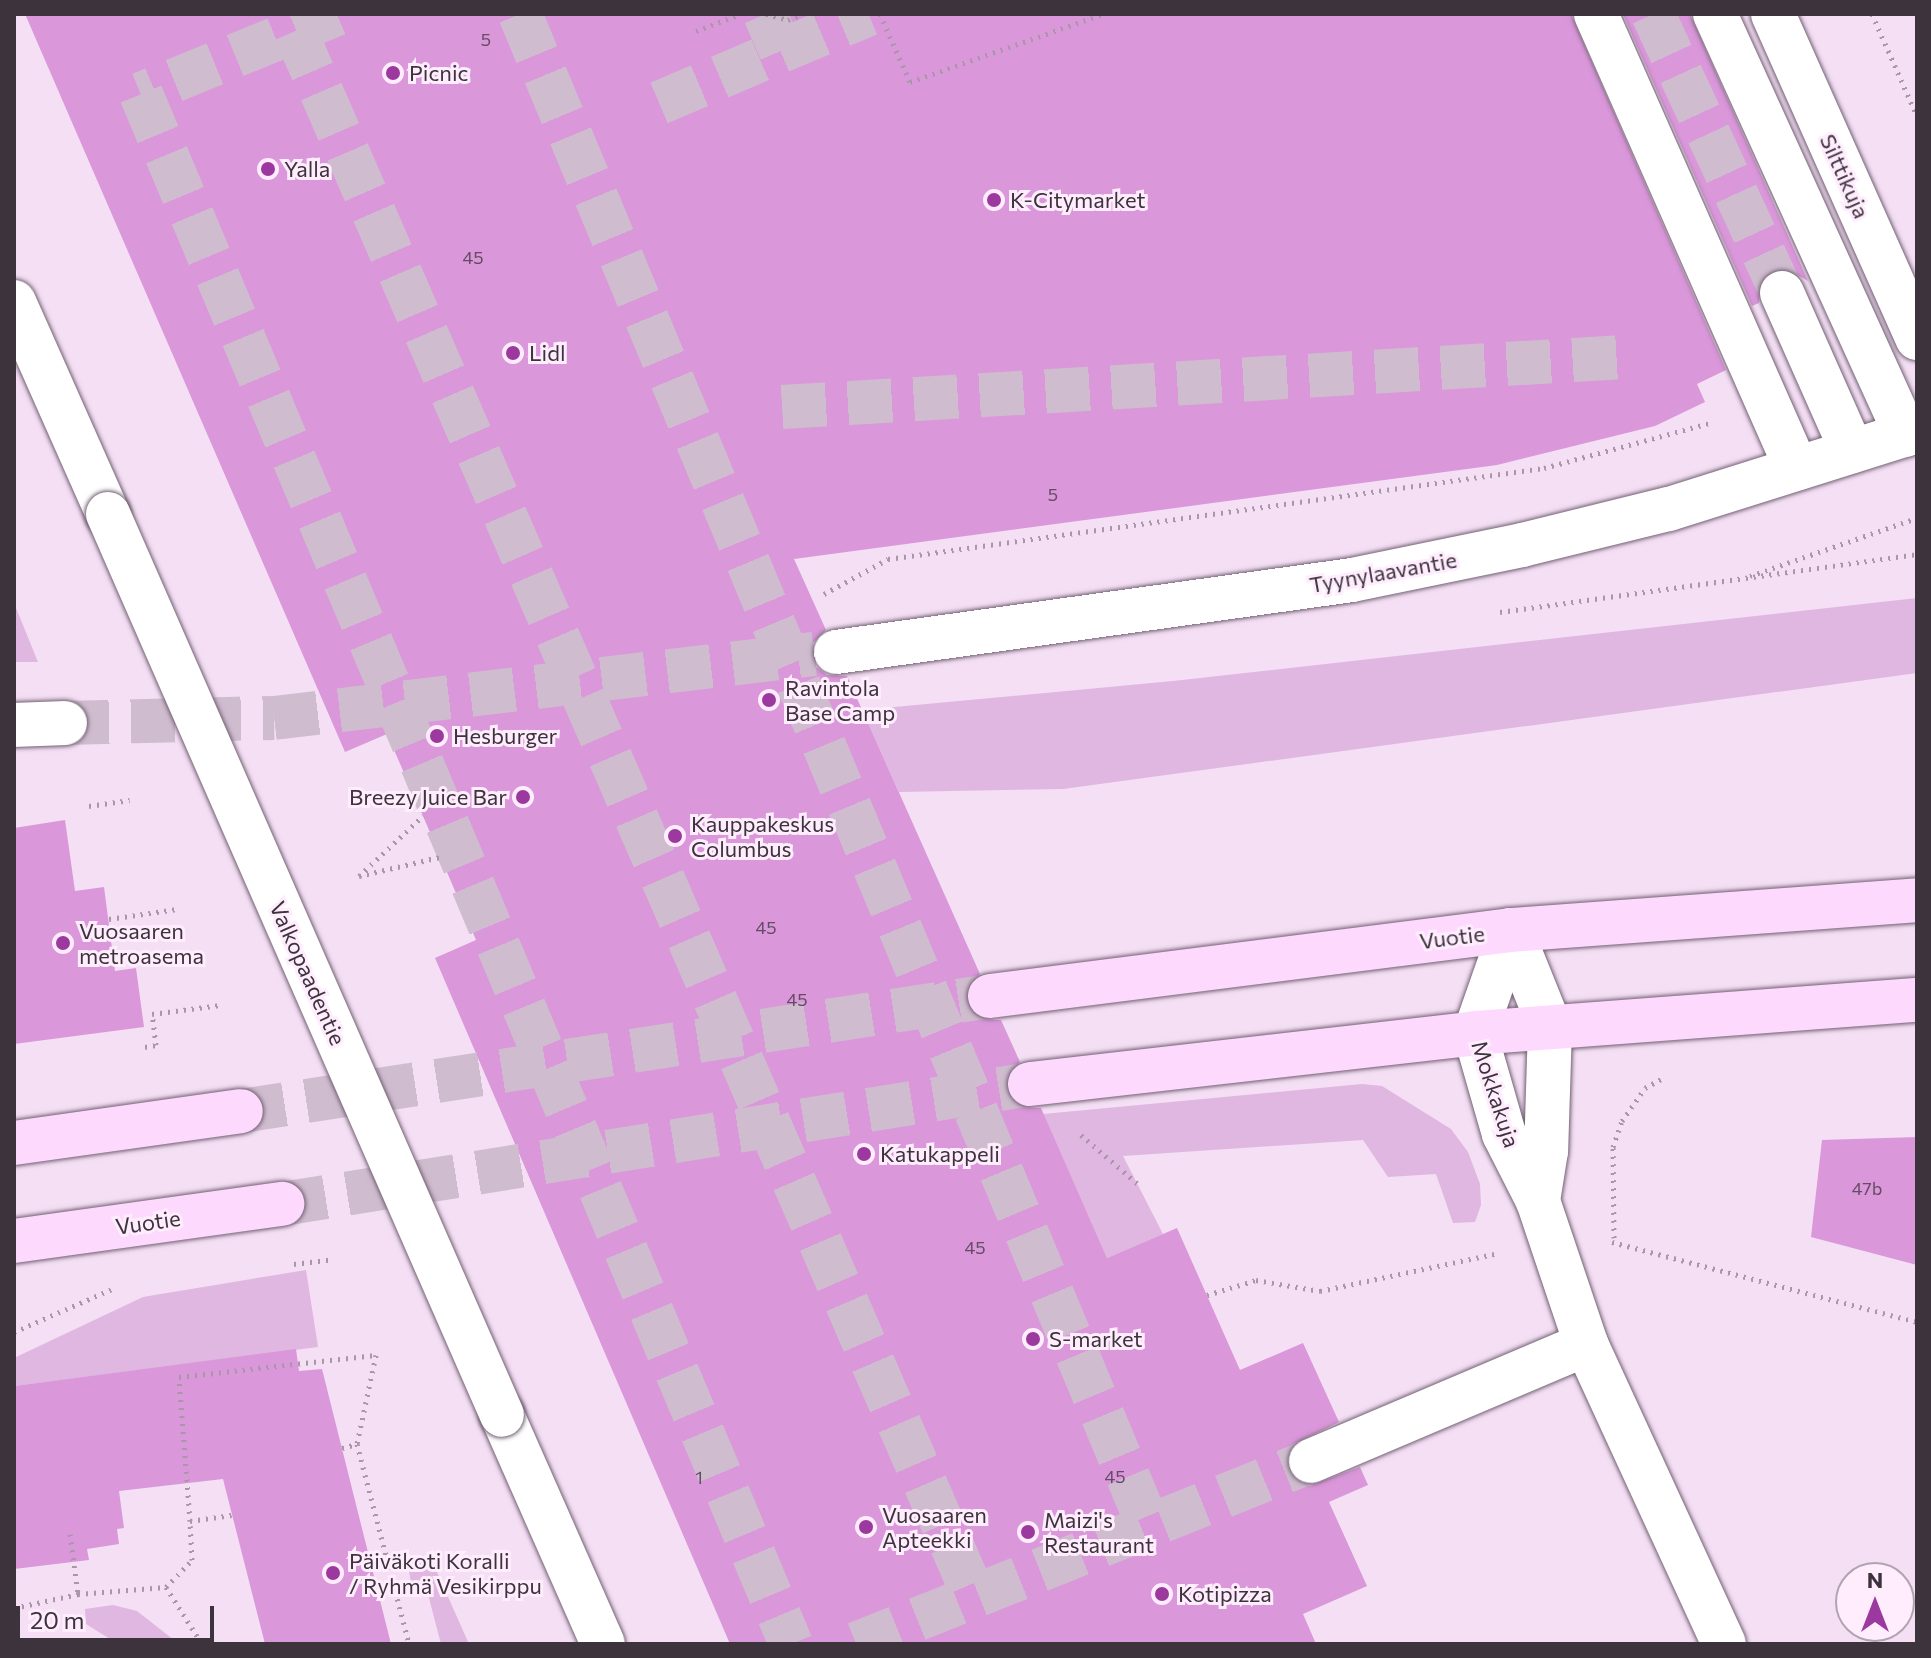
<!DOCTYPE html>
<html>
<head>
<meta charset="utf-8">
<style>
	body { margin:0 }
	#map { position:relative; width:1931px; height:1658px; overflow:hidden; background:#f4dff4; font-family:Commissioner,sans-serif }
	div>[style] { position:absolute }
	.green>* { inset:0; background:#e0b7e0 }
	.building>* { inset:0; background:#da97da }
	.minor-tunnel>* { height:44px; margin-top:-22px; transform-origin:0; background:repeating-linear-gradient(90deg,#cfbdcf 0 44px,transparent 0 66px) }
	.major-tunnel>* { height:44px; margin-top:-22px; transform-origin:0; background:repeating-linear-gradient(90deg,#cfbdcf 0 44px,transparent 0 66px) }
	.path>* { height:5px; margin-top:-2.5px; transform-origin:0; background:repeating-linear-gradient(90deg,#a797a7 0 2px,transparent 0 8px) }
	.roads { filter:drop-shadow(0 0 2px #736173) drop-shadow(0 0 2px #736173) }
	.minor>* { height:44px; margin:-22px; padding:0 22px; transform-origin:22px; border-radius:22px; background:#fff }
	.major>* { height:44px; margin:-22px; padding:0 22px; transform-origin:22px; border-radius:22px; background:#fdd9fd }
	.path-bridge>* { height:5px; margin-top:-2.5px; transform-origin:0; background:repeating-linear-gradient(90deg,#a797a7 0 2px,transparent 0 8px) }
	.bridges { filter:drop-shadow(0 0 2px #736173) drop-shadow(0 0 2px #736173) }
	.minor-bridge>* { height:44px; margin:-22px; padding:0 22px; transform-origin:22px; border-radius:22px; background:#fff }
	.dots>* { width:22px; height:22px; translate:-50% -50%; box-sizing:border-box; border:4px solid #ffedfe; border-radius:50% }
	span { translate:-50% -50%; white-space:nowrap; text-align:center; line-height:1.15; -webkit-text-stroke:6px #ffedfe; paint-order:stroke }
	.number-label { font-size:18px; color:#644c64 }
	.number-label span { -webkit-text-stroke-width:0 }
	.poi-label { font-size:22px; color:#3c333c }
	.left { translate:0 -50%; text-align:left }
	.right { translate:-100% -50%; text-align:right }
	.street-label { font-size:22px; color:#3c333c }
	.frame { position:absolute; inset:0; border:16px solid #3c333c; pointer-events:none }
	.north { position:absolute; left:1835px; top:1562px; width:80px; height:80px; box-sizing:border-box; background:#ffedfe; border:2px solid #b1a3b0; border-radius:50%; rotate:0deg; font-size:22px; font-weight:700; line-height:32px; text-align:center; color:#3c333c }
	.north::after { content:''; display:block; margin:auto; width:28px; height:36px; background:#9c399f; clip-path:polygon(50% 0,100% 100%,50% 72%,0 100%) }
	.scale { position:absolute; left:16px; top:1606px; width:198px; height:36px; box-sizing:border-box; border:4px solid #3c333c; border-top:0; padding-left:10px; font-size:24px; line-height:28px; white-space:nowrap; color:#3c333c; -webkit-text-stroke:6px #ffedfe; paint-order:stroke }
</style>
</head>
<body>
<div id="map">
	<div class="green">
		<div style="clip-path:polygon(1917px 598px,1917px 673px,1063px 789px,899px 792px,862px 710px,1173px 681px)"></div>
		<div style="clip-path:polygon(14px 603px,38px 662px,14px 662px)"></div>
		<div style="clip-path:polygon(1362px 1084px,1382px 1086px,1451px 1129px,1468px 1152px,1480px 1184px,1481px 1205px,1475px 1222px,1453px 1223px,1436px 1174px,1388px 1177px,1363px 1140px,1123px 1156px,1163px 1234px,1107px 1258px,1043px 1114px)"></div>
		<div style="clip-path:polygon(306px 1270px,318px 1347px,14px 1386px,14px 1358px,143px 1297px)"></div>
		<div style="clip-path:polygon(429px 1554px,469px 1644px,441px 1644px,424px 1579px,411px 1583px,407px 1559px)"></div>
		<div style="clip-path:polygon(113px 1605px,137px 1611px,179px 1644px,118px 1644px,86px 1624px,85px 1609px)"></div>
	</div>
	<div class="building">
		<div style="clip-path:polygon(25px 14px,1571px 14px,1726px 370px,1697px 384px,1705px 402px,1655px 426px,1497px 465px,794px 559px,826px 630px,813px 643px,816px 667px,827px 675px,847px 676px,980px 974px,967px 987px,970px 1010px,981px 1019px,1001px 1020px,1020px 1062px,1007px 1075px,1010px 1098px,1021px 1107px,1041px 1108px,1107px 1258px,1177px 1228px,1240px 1370px,1303px 1343px,1339px 1422px,1292px 1445px,1288px 1471px,1309px 1486px,1360px 1467px,1368px 1485px,1329px 1502px,1367px 1586px,1303px 1614px,1316px 1644px,730px 1644px,435px 958px,476px 940px,423px 816px,387px 734px,345px 752px)"></div>
		<div style="clip-path:polygon(1623px 14px,1690px 14px,1808px 281px,1785px 268px,1773px 270px,1761px 279px,1759px 303px,1752px 306px)"></div>
		<div style="clip-path:polygon(65px 820px,75px 891px,104px 887px,115px 971px,136px 968px,144px 1027px,14px 1044px,14px 828px)"></div>
		<div style="clip-path:polygon(1917px 1137px,1917px 1265px,1811px 1237px,1822px 1140px)"></div>
		<div style="clip-path:polygon(296px 1349px,299px 1371px,322px 1369px,391px 1644px,265px 1644px,223px 1479px,119px 1491px,124px 1528px,117px 1529px,119px 1544px,87px 1549px,89px 1560px,14px 1569px,14px 1386px)"></div>
	</div>
	<div class="minor-tunnel">
		<div style="left:337px;top:14px;width:212px;rotate:157.8deg"></div>
		<div style="left:141px;top:94px;width:1681px;rotate:67.25deg"></div>
		<div style="left:520px;top:14px;width:1639px;rotate:67.43deg"></div>
		<div style="left:1653px;top:14px;width:307px;rotate:65.2deg"></div>
		<div style="left:295px;top:31px;width:1706px;rotate:66.55deg"></div>
		<div style="left:781px;top:51px;width:95px;rotate:-22.8deg"></div>
		<div style="left:659px;top:103px;width:133px;rotate:-23.1deg"></div>
		<div style="left:781px;top:51px;width:40px;rotate:-113.4deg"></div>
		<div style="left:782px;top:407px;width:843px;rotate:-3.4deg"></div>
		<div style="left:65px;top:723px;width:209px;rotate:-1.4deg"></div>
		<div style="left:274px;top:718px;width:544px;rotate:-6.76deg"></div>
		<div style="left:856px;top:1644px;width:490px;rotate:-21.9deg"></div>
	</div>
	<div class="major-tunnel">
		<div style="left:241px;top:1111px;width:758px;rotate:-8.73deg"></div>
		<div style="left:282px;top:1204px;width:758px;rotate:-9.11deg"></div>
	</div>
	<div class="path">
		<div style="left:766px;top:14px;width:23px;rotate:15deg"></div>
		<div style="left:788px;top:20px;width:16px;rotate:-22deg"></div>
		<div style="left:880px;top:14px;width:74px;rotate:66.2deg"></div>
		<div style="left:910px;top:82px;width:205px;rotate:-19.4deg"></div>
		<div style="left:1872px;top:14px;width:111px;rotate:66.2deg"></div>
		<div style="left:696px;top:31px;width:48px;rotate:-20.7deg"></div>
		<div style="left:1750px;top:576px;width:177px;rotate:-19.2deg"></div>
		<div style="left:824px;top:594px;width:73px;rotate:-28.7deg"></div>
		<div style="left:888px;top:559px;width:662px;rotate:-7.9deg"></div>
		<div style="left:1544px;top:468px;width:175px;rotate:-15.2deg"></div>
		<div style="left:1500px;top:612px;width:421px;rotate:-7.9deg"></div>
		<div style="left:89px;top:806px;width:41px;rotate:-8.3deg"></div>
		<div style="left:359px;top:876px;width:83px;rotate:-13.2deg"></div>
		<div style="left:109px;top:919px;width:69px;rotate:-8.4deg"></div>
		<div style="left:145px;top:1047px;width:11px;rotate:-10deg"></div>
		<div style="left:156px;top:1045px;width:31px;rotate:-97deg"></div>
		<div style="left:152px;top:1014px;width:69px;rotate:-7.5deg"></div>
		<div style="left:1081px;top:1135px;width:75px;rotate:40.7deg"></div>
		<div style="left:1614px;top:1238px;width:91px;rotate:-90.6deg"></div>
		<div style="left:1613px;top:1147px;width:28px;rotate:-71deg"></div>
		<div style="left:1622px;top:1121px;width:40px;rotate:-55.1deg"></div>
		<div style="left:1645px;top:1088px;width:18px;rotate:-29deg"></div>
		<div style="left:1612px;top:1242px;width:315px;rotate:14.7deg"></div>
		<div style="left:294px;top:1264px;width:39px;rotate:-7deg"></div>
		<div style="left:1207px;top:1295px;width:51px;rotate:-17deg"></div>
		<div style="left:1256px;top:1280px;width:65px;rotate:9.8deg"></div>
		<div style="left:1320px;top:1291px;width:178px;rotate:-12deg"></div>
		<div style="left:14px;top:1332px;width:109px;rotate:-23.7deg"></div>
		<div style="left:342px;top:1448px;width:16px;rotate:-15deg"></div>
		<div style="left:190px;top:1521px;width:144px;rotate:-94.4deg"></div>
		<div style="left:179px;top:1377px;width:198px;rotate:-6.4deg"></div>
		<div style="left:376px;top:1355px;width:91px;rotate:102.1deg"></div>
		<div style="left:357px;top:1444px;width:207px;rotate:75.4deg"></div>
		<div style="left:70px;top:1534px;width:61px;rotate:82.4deg"></div>
		<div style="left:166px;top:1587px;width:37px;rotate:-46deg"></div>
		<div style="left:192px;top:1560px;width:39px;rotate:-93deg"></div>
		<div style="left:190px;top:1521px;width:42px;rotate:-8.1deg"></div>
		<div style="left:14px;top:1608px;width:66px;rotate:-12.3deg"></div>
		<div style="left:78px;top:1594px;width:88px;rotate:-4.5deg"></div>
		<div style="left:166px;top:1587px;width:67px;rotate:57.7deg"></div>
	</div>
	<div class="roads">
		<div class="minor">
			<div style="left:1596px;top:14px;width:497px;rotate:66.2deg"></div>
			<div style="left:1715px;top:14px;width:462px;rotate:65.6deg"></div>
			<div style="left:1773px;top:14px;width:355px;rotate:66deg"></div>
			<div style="left:1782px;top:293px;width:173px;rotate:66.1deg"></div>
			<div style="left:14px;top:302px;width:232px;rotate:66.1deg"></div>
			<div style="left:836px;top:652px;width:521px;rotate:-7.94deg"></div>
			<div style="left:1352px;top:580px;width:174px;rotate:-11.6deg"></div>
			<div style="left:1522px;top:545px;width:151px;rotate:-13.8deg"></div>
			<div style="left:1669px;top:509px;width:260px;rotate:-17.5deg"></div>
			<div style="left:14px;top:725px;width:51px;rotate:-2.2deg"></div>
			<div style="left:1511px;top:930px;width:109px;rotate:109.3deg"></div>
			<div style="left:1475px;top:1033px;width:105px;rotate:74deg"></div>
			<div style="left:1504px;top:1134px;width:75px;rotate:63.1deg"></div>
			<div style="left:1538px;top:1201px;width:151px;rotate:71.4deg"></div>
			<div style="left:1586px;top:1344px;width:330px;rotate:65.3deg"></div>
			<div style="left:1511px;top:930px;width:105px;rotate:68.1deg"></div>
			<div style="left:1550px;top:1027px;width:124px;rotate:91.8deg"></div>
			<div style="left:1546px;top:1151px;width:51px;rotate:99.1deg"></div>
			<div style="left:502px;top:1415px;width:250px;rotate:66.2deg"></div>
			<div style="left:1311px;top:1461px;width:299px;rotate:-23deg"></div>
		</div>
		<div class="major">
			<div style="left:990px;top:996px;width:525px;rotate:-7.22deg"></div>
			<div style="left:1511px;top:930px;width:407px;rotate:-4.2deg"></div>
			<div style="left:1030px;top:1084px;width:448px;rotate:-6.5deg"></div>
			<div style="left:1475px;top:1033px;width:443px;rotate:-4.3deg"></div>
			<div style="left:14px;top:1143px;width:229px;rotate:-8deg"></div>
			<div style="left:14px;top:1241px;width:271px;rotate:-7.9deg"></div>
		</div>
	</div>
	<div class="path-bridge">
		<div style="left:359px;top:876px;width:88px;rotate:-43.2deg"></div>
	</div>
	<div class="bridges">
		<div class="minor-bridge">
			<div style="left:108px;top:514px;width:983px;rotate:66.38deg"></div>
		</div>
	</div>
	<div class="dots">
		<div style="left:393px;top:73px;background:#9c399f"></div>
		<div style="left:268px;top:169px;background:#9c399f"></div>
		<div style="left:994px;top:200px;background:#9c399f"></div>
		<div style="left:513px;top:353px;background:#9c399f"></div>
		<div style="left:769px;top:700px;background:#9c399f"></div>
		<div style="left:437px;top:736px;background:#9c399f"></div>
		<div style="left:523px;top:797px;background:#9c399f"></div>
		<div style="left:675px;top:836px;background:#9c399f"></div>
		<div style="left:63px;top:943px;background:#9c399f"></div>
		<div style="left:864px;top:1154px;background:#9c399f"></div>
		<div style="left:1033px;top:1339px;background:#9c399f"></div>
		<div style="left:866px;top:1527px;background:#9c399f"></div>
		<div style="left:1028px;top:1532px;background:#9c399f"></div>
		<div style="left:333px;top:1573px;background:#9c399f"></div>
		<div style="left:1162px;top:1594px;background:#9c399f"></div>
	</div>
	<div class="number-label">
		<span style="left:486px;top:39px">5</span>
		<span style="left:473px;top:257px">45</span>
		<span style="left:1053px;top:494px">5</span>
		<span style="left:766px;top:927px">45</span>
		<span style="left:797px;top:999px">45</span>
		<span style="left:1867px;top:1188px">47b</span>
		<span style="left:975px;top:1247px">45</span>
		<span style="left:1115px;top:1476px">45</span>
		<span style="left:699px;top:1477px">1</span>
	</div>
	<div class="poi-label">
		<span class="left" style="left:409px;top:73px">Picnic</span>
		<span class="left" style="left:284px;top:169px">Yalla</span>
		<span class="left" style="left:1010px;top:200px">K-Citymarket</span>
		<span class="left" style="left:529px;top:353px">Lidl</span>
		<span class="left" style="left:785px;top:700px">Ravintola<br>Base Camp</span>
		<span class="left" style="left:453px;top:736px">Hesburger</span>
		<span class="right" style="left:507px;top:797px">Breezy Juice Bar</span>
		<span class="left" style="left:691px;top:836px">Kauppakeskus<br>Columbus</span>
		<span class="left" style="left:79px;top:943px">Vuosaaren<br>metroasema</span>
		<span class="left" style="left:880px;top:1154px">Katukappeli</span>
		<span class="left" style="left:1049px;top:1339px">S-market</span>
		<span class="left" style="left:882px;top:1527px">Vuosaaren<br>Apteekki</span>
		<span class="left" style="left:1044px;top:1532px">Maizi's<br>Restaurant</span>
		<span class="left" style="left:349px;top:1573px">Päiväkoti Koralli<br>/ Ryhmä Vesikirppu</span>
		<span class="left" style="left:1178px;top:1594px">Kotipizza</span>
	</div>
	<div class="street-label">
		<span style="left:1845px;top:176px;rotate:66deg">Silttikuja</span>
		<span style="left:1383px;top:572px;rotate:-10deg">Tyynylaavantie</span>
		<span style="left:1452px;top:937px;rotate:-7deg">Vuotie</span>
		<span style="left:308px;top:973px;rotate:66deg">Valkopaadentie</span>
		<span style="left:1496px;top:1094px;rotate:72deg">Mokkakuja</span>
		<span style="left:148px;top:1222px;rotate:-8deg">Vuotie</span>
	</div>
	<div class="frame"></div>
	<div class="north">N</div>
	<div class="scale">20 m</div>
</div>
</body>
</html>
